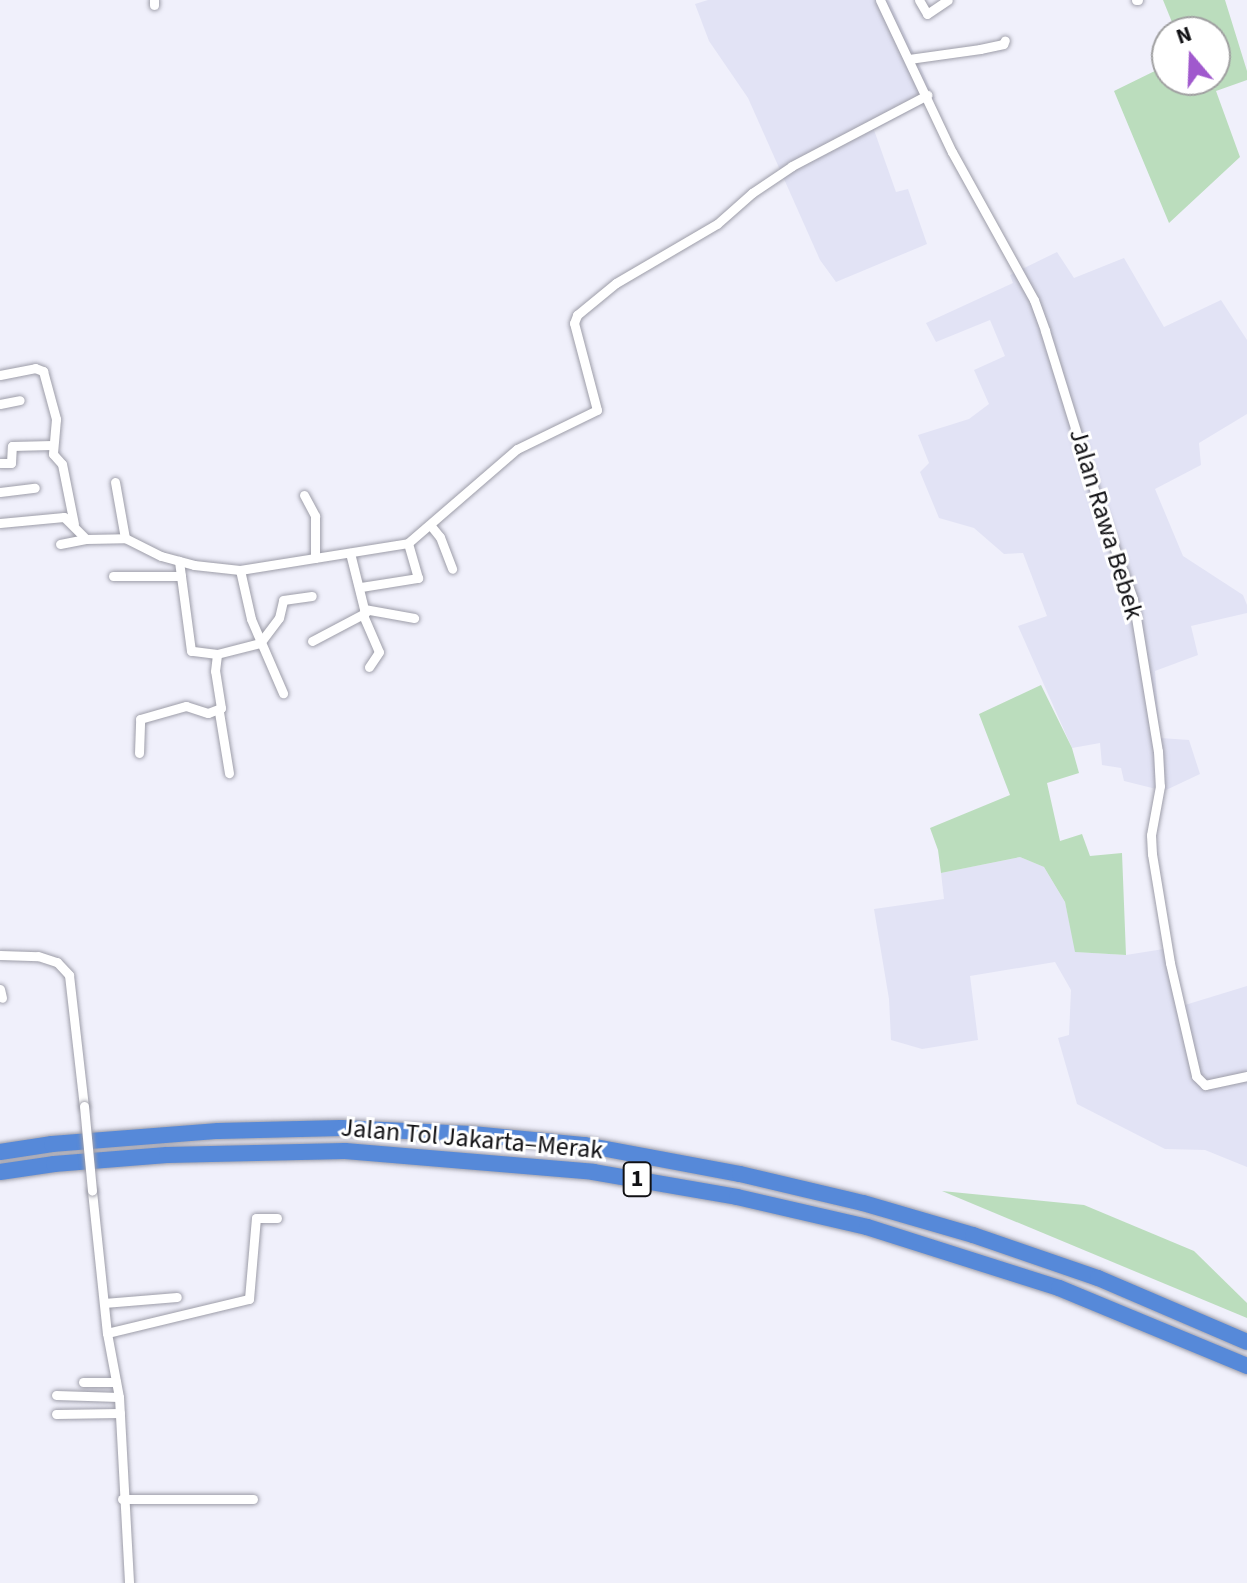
<!DOCTYPE html>
<html>
<head>
<meta charset="utf-8">
<style>
	body { margin:0 }
	#map { position:relative; width:1247px; height:1583px; overflow:hidden; background:#f0f0fb; font-family:"Source Sans 3",sans-serif }
	div>[style] { position:absolute }
	.built>* { inset:0; background:#e2e3f5 }
	.green>* { inset:0; background:#bbddbd }
	.roads { filter:drop-shadow(0 0 2px #9d9da8) drop-shadow(0 0 2px #9d9da8) }
	.street>* { height:9px; margin:-4.5px; padding:0 4.5px; transform-origin:4.5px; border-radius:4.5px; background:#fff }
	.highway>* { height:16px; margin:-8px; padding:0 8px; transform-origin:8px; border-radius:8px; background:#5689d9 }
	.bridges { filter:drop-shadow(0 0 2px #9d9da8) drop-shadow(0 0 2px #9d9da8) }
	.street-bridge>* { height:9px; margin:-4.5px; padding:0 4.5px; transform-origin:4.5px; border-radius:4.5px; background:#fff }
	span { translate:-50% -50%; white-space:nowrap; text-align:center; line-height:1.15; -webkit-text-stroke:6px #fff; paint-order:stroke }
	.shield-label span { padding:2px 6px; background:#fff; border:2px solid; border-radius:6px; -webkit-text-stroke-width:0 }
	.shield-label { font-size:24px; color:#111114; font-weight:700 }
	.street-label { font-size:26px; color:#111114 }
	.north { position:absolute; left:1151px; top:16px; width:80px; height:80px; box-sizing:border-box; background:#fff; border:2px solid #a0a0a1; border-radius:50%; rotate:341deg; font-size:22px; font-weight:700; line-height:32px; text-align:center; color:#111114 }
	.north::after { content:''; display:block; margin:auto; width:28px; height:36px; background:#a059cd; clip-path:polygon(50% 0,100% 100%,50% 72%,0 100%) }
</style>
</head>
<body>
<div id="map">
	<div class="built">
		<div style="clip-path:polygon(708px 0,889px 0,935px 98px,874px 130px,896px 192px,908px 189px,927px 244px,836px 282px,820px 260px,748px 98px,709px 41px,695px 4px)"></div>
		<div style="clip-path:polygon(1057px 252px,1074px 278px,1124px 258px,1164px 327px,1221px 300px,1247px 340px,1247px 414px,1199px 443px,1201px 465px,1155px 489px,1183px 556px,1243px 595px,1247px 605px,1247px 613px,1191px 626px,1198px 655px,1155px 671px,1160px 738px,1189px 740px,1200px 774px,1164px 791px,1124px 781px,1121px 768px,1102px 765px,1100px 743px,1072px 748px,1018px 626px,1047px 616px,1023px 553px,1004px 554px,974px 528px,939px 518px,920px 472px,929px 463px,918px 435px,969px 419px,989px 404px,974px 370px,1005px 356px,990px 320px,936px 342px,926px 323px,1013px 283px,1010px 275px)"></div>
		<div style="clip-path:polygon(1020px 857px,1044px 867px,1065px 902px,1076px 952px,1126px 955px,1170px 948px,1185px 1005px,1247px 986px,1247px 1167px,1205px 1150px,1165px 1149px,1077px 1104px,1058px 1038px,1069px 1035px,1071px 990px,1055px 962px,970px 976px,978px 1040px,922px 1049px,891px 1040px,889px 999px,874px 909px,944px 899px,941px 873px)"></div>
	</div>
	<div class="green">
		<div style="clip-path:polygon(1163px 0,1225px 0,1247px 71px,1247px 80px,1216px 91px,1240px 157px,1169px 223px,1114px 91px,1167px 65px,1167px 80px,1215px 80px,1215px 32px,1176px 32px)"></div>
		<div style="clip-path:polygon(1041px 685px,1072px 748px,1079px 773px,1047px 783px,1060px 841px,1082px 834px,1090px 856px,1122px 853px,1126px 955px,1075px 952px,1065px 902px,1044px 867px,1020px 857px,941px 873px,938px 850px,930px 828px,1010px 795px,979px 714px)"></div>
		<div style="clip-path:polygon(942px 1191px,1084px 1205px,1194px 1251px,1247px 1303px,1247px 1318px)"></div>
	</div>
	<div class="roads">
		<div class="street">
			<div style="left:154px;top:0;width:5px;rotate:90deg"></div>
			<div style="left:880px;top:0;width:168px;rotate:64.7deg"></div>
			<div style="left:952px;top:152px;width:169px;rotate:61deg"></div>
			<div style="left:1034px;top:300px;width:33px;rotate:70deg"></div>
			<div style="left:1045px;top:331px;width:182px;rotate:72.8deg"></div>
			<div style="left:1099px;top:505px;width:100px;rotate:70.1deg"></div>
			<div style="left:1133px;top:599px;width:154px;rotate:80.7deg"></div>
			<div style="left:1158px;top:751px;width:35px;rotate:87deg"></div>
			<div style="left:1160px;top:786px;width:50px;rotate:100.4deg"></div>
			<div style="left:1151px;top:835px;width:19px;rotate:87deg"></div>
			<div style="left:1152px;top:854px;width:110px;rotate:80.6deg"></div>
			<div style="left:1170px;top:963px;width:116px;rotate:77deg"></div>
			<div style="left:1196px;top:1076px;width:13px;rotate:45deg"></div>
			<div style="left:1205px;top:1085px;width:43px;rotate:-12.1deg"></div>
			<div style="left:919px;top:0;width:16px;rotate:60deg"></div>
			<div style="left:927px;top:14px;width:25px;rotate:-34deg"></div>
			<div style="left:1136px;top:0;width:2px"></div>
			<div style="left:909px;top:59px;width:72px;rotate:-8deg"></div>
			<div style="left:980px;top:49px;width:24px;rotate:-12deg"></div>
			<div style="left:1003px;top:44px;width:4px;rotate:-63deg"></div>
			<div style="left:0;top:375px;width:36px;rotate:-11deg"></div>
			<div style="left:35px;top:368px;width:9px;rotate:21deg"></div>
			<div style="left:43px;top:371px;width:50px;rotate:74.8deg"></div>
			<div style="left:56px;top:419px;width:35px;rotate:95deg"></div>
			<div style="left:53px;top:454px;width:13px;rotate:48deg"></div>
			<div style="left:62px;top:464px;width:61px;rotate:78.7deg"></div>
			<div style="left:0;top:404px;width:20px;rotate:-11deg"></div>
			<div style="left:0;top:463px;width:11px"></div>
			<div style="left:11px;top:463px;width:17px;rotate:-87deg"></div>
			<div style="left:12px;top:446px;width:40px;rotate:-1.4deg"></div>
			<div style="left:115px;top:482px;width:57px;rotate:79.9deg"></div>
			<div style="left:0;top:492px;width:35px;rotate:-7deg"></div>
			<div style="left:304px;top:495px;width:24px;rotate:62deg"></div>
			<div style="left:315px;top:516px;width:42px;rotate:90deg"></div>
			<div style="left:0;top:523px;width:64px;rotate:-5.4deg"></div>
			<div style="left:64px;top:517px;width:31px;rotate:45deg"></div>
			<div style="left:86px;top:539px;width:39px;rotate:-1deg"></div>
			<div style="left:125px;top:538px;width:40px;rotate:26.6deg"></div>
			<div style="left:161px;top:556px;width:34px;rotate:15deg"></div>
			<div style="left:194px;top:565px;width:46px;rotate:6.2deg"></div>
			<div style="left:240px;top:570px;width:170px;rotate:-9.1deg"></div>
			<div style="left:408px;top:543px;width:144px;rotate:-40.8deg"></div>
			<div style="left:517px;top:449px;width:89px;rotate:-26deg"></div>
			<div style="left:597px;top:410px;width:90px;rotate:-104.8deg"></div>
			<div style="left:574px;top:323px;width:9px;rotate:-69deg"></div>
			<div style="left:577px;top:315px;width:50px;rotate:-39.4deg"></div>
			<div style="left:616px;top:283px;width:117px;rotate:-30.3deg"></div>
			<div style="left:717px;top:224px;width:47px;rotate:-41.5deg"></div>
			<div style="left:752px;top:193px;width:48px;rotate:-34deg"></div>
			<div style="left:792px;top:166px;width:153px;rotate:-27.7deg"></div>
			<div style="left:431px;top:526px;width:14px;rotate:51deg"></div>
			<div style="left:440px;top:537px;width:34px;rotate:69deg"></div>
			<div style="left:60px;top:544px;width:26px;rotate:-11deg"></div>
			<div style="left:240px;top:570px;width:50px;rotate:77.3deg"></div>
			<div style="left:251px;top:619px;width:81px;rotate:66.6deg"></div>
			<div style="left:113px;top:576px;width:68px"></div>
			<div style="left:361px;top:587px;width:58px;rotate:-9deg"></div>
			<div style="left:418px;top:578px;width:36px;rotate:-106deg"></div>
			<div style="left:364px;top:609px;width:51px;rotate:10.2deg"></div>
			<div style="left:363px;top:615px;width:40px;rotate:66.6deg"></div>
			<div style="left:379px;top:652px;width:18px;rotate:124deg"></div>
			<div style="left:312px;top:641px;width:60px;rotate:-27.8deg"></div>
			<div style="left:365px;top:613px;width:62px;rotate:-104deg"></div>
			<div style="left:217px;top:654px;width:44px;rotate:-14.3deg"></div>
			<div style="left:260px;top:643px;width:31px;rotate:-53deg"></div>
			<div style="left:279px;top:618px;width:18px;rotate:-77deg"></div>
			<div style="left:283px;top:600px;width:29px;rotate:-8deg"></div>
			<div style="left:219px;top:712px;width:62px;rotate:80.7deg"></div>
			<div style="left:139px;top:753px;width:34px;rotate:-88deg"></div>
			<div style="left:140px;top:719px;width:48px;rotate:-15.8deg"></div>
			<div style="left:186px;top:706px;width:23px;rotate:18deg"></div>
			<div style="left:208px;top:713px;width:14px;rotate:-21deg"></div>
			<div style="left:221px;top:708px;width:37px;rotate:-99deg"></div>
			<div style="left:215px;top:671px;width:17px;rotate:-83deg"></div>
			<div style="left:217px;top:654px;width:26px;rotate:-173deg"></div>
			<div style="left:191px;top:651px;width:91px;rotate:-97.6deg"></div>
			<div style="left:0;top:955px;width:38px;rotate:2deg"></div>
			<div style="left:38px;top:956px;width:20px;rotate:18deg"></div>
			<div style="left:57px;top:962px;width:18px;rotate:47deg"></div>
			<div style="left:69px;top:975px;width:132px;rotate:83.5deg"></div>
			<div style="left:0;top:989px;width:9px;rotate:77deg"></div>
			<div style="left:92px;top:1191px;width:143px;rotate:84deg"></div>
			<div style="left:107px;top:1333px;width:65px;rotate:79.4deg"></div>
			<div style="left:119px;top:1397px;width:186px;rotate:86.9deg"></div>
			<div style="left:104px;top:1303px;width:73px;rotate:-4.7deg"></div>
			<div style="left:107px;top:1333px;width:146px;rotate:-13.5deg"></div>
			<div style="left:249px;top:1299px;width:81px;rotate:-85.1deg"></div>
			<div style="left:256px;top:1218px;width:21px"></div>
			<div style="left:83px;top:1382px;width:33px"></div>
			<div style="left:56px;top:1395px;width:63px;rotate:1.8deg"></div>
			<div style="left:56px;top:1414px;width:64px;rotate:-0.9deg"></div>
			<div style="left:122px;top:1499px;width:131px"></div>
		</div>
		<div class="highway">
			<div style="left:0;top:1152px;width:53px;rotate:-8.7deg"></div>
			<div style="left:52px;top:1144px;width:167px;rotate:-4.5deg"></div>
			<div style="left:218px;top:1131px;width:123px;rotate:-1.4deg"></div>
			<div style="left:341px;top:1128px;width:131px;rotate:2.6deg"></div>
			<div style="left:472px;top:1134px;width:114px;rotate:5.6deg"></div>
			<div style="left:585px;top:1145px;width:158px;rotate:10.6deg"></div>
			<div style="left:740px;top:1174px;width:126px;rotate:13.3deg"></div>
			<div style="left:863px;top:1203px;width:115px;rotate:16.2deg"></div>
			<div style="left:973px;top:1235px;width:132px;rotate:19deg"></div>
			<div style="left:1098px;top:1278px;width:162px;rotate:23.2deg"></div>
			<div style="left:0;top:1172px;width:55px;rotate:-8.4deg"></div>
			<div style="left:54px;top:1164px;width:113px;rotate:-4.6deg"></div>
			<div style="left:167px;top:1155px;width:178px;rotate:-1.3deg"></div>
			<div style="left:345px;top:1151px;width:249px;rotate:4.8deg"></div>
			<div style="left:593px;top:1172px;width:146px;rotate:9.8deg"></div>
			<div style="left:737px;top:1197px;width:133px;rotate:13deg"></div>
			<div style="left:867px;top:1227px;width:201px;rotate:17.6deg"></div>
			<div style="left:1059px;top:1288px;width:204px;rotate:22.5deg"></div>
		</div>
	</div>
	<div class="bridges">
		<div class="street-bridge">
			<div style="left:84px;top:1106px;width:85px;rotate:84.6deg"></div>
		</div>
	</div>
	<div class="shield-label">
		<span style="left:637px;top:1179px">1</span>
	</div>
	<div class="street-label">
		<span style="left:1106px;top:524px;rotate:73deg">Jalan Rawa Bebek</span>
		<span style="left:472px;top:1139px;rotate:5deg">Jalan Tol Jakarta–Merak</span>
	</div>
	<div class="north">N</div>
</div>
</body>
</html>
